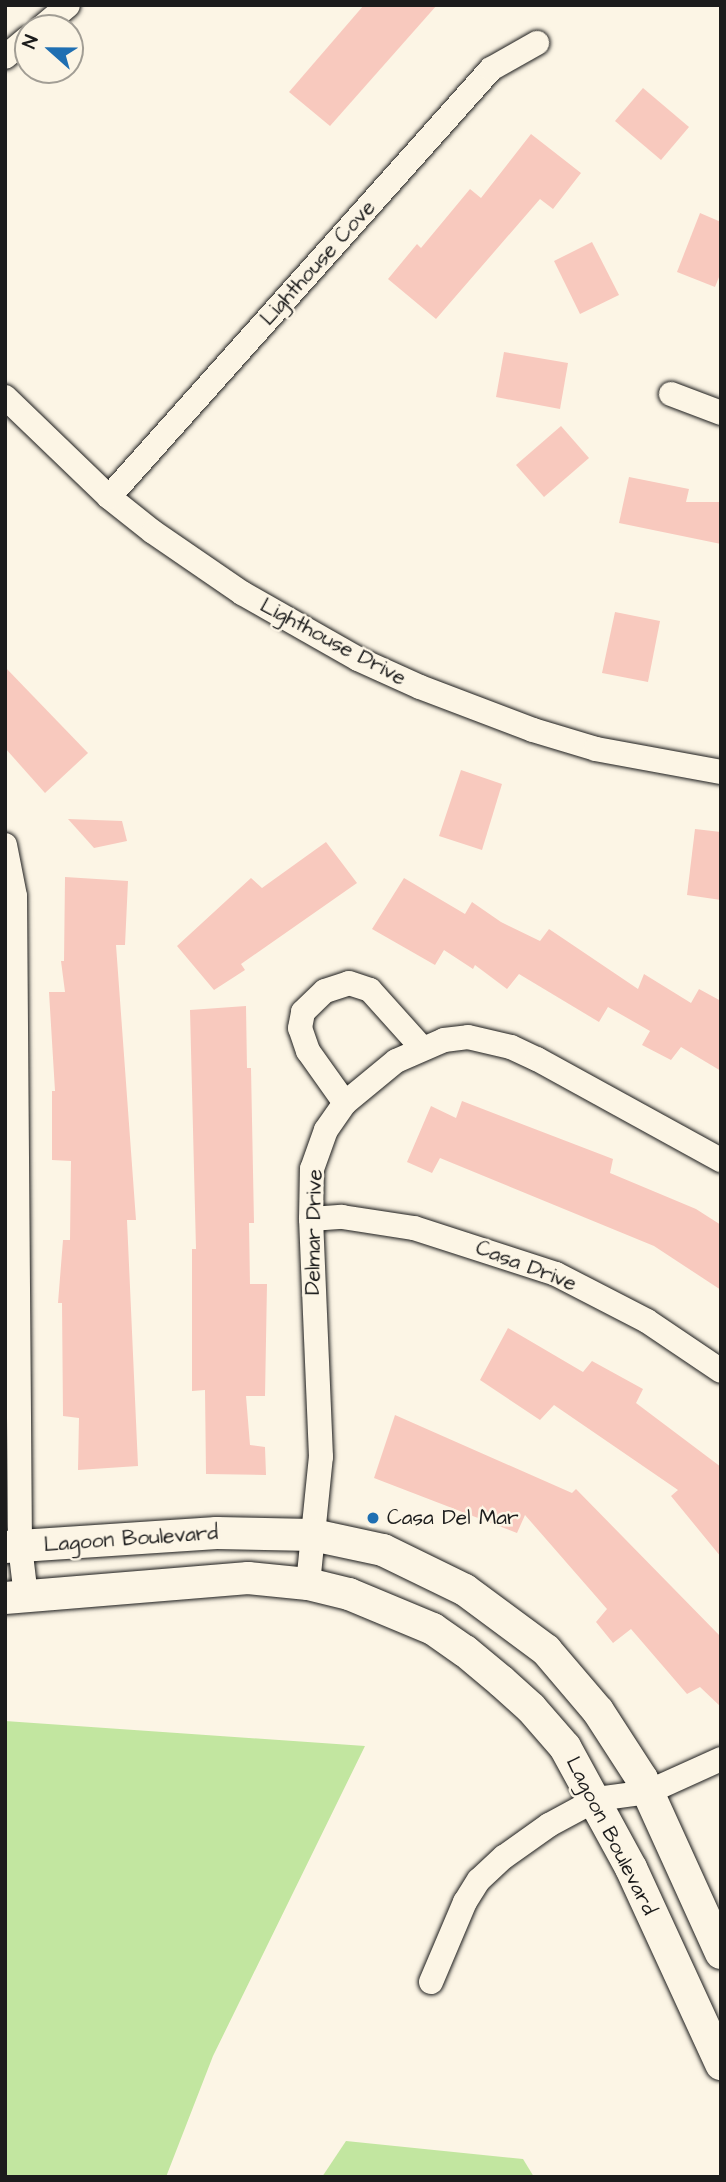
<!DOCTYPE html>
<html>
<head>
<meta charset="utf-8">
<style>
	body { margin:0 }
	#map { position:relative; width:726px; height:2182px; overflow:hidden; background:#fcf5e5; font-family:"Architects Daughter",sans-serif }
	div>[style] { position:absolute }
	.green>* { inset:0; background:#c2e6a0 }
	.building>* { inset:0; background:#f8c9be }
	.roads { filter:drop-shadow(0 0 2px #1c1c1c) drop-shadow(0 0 2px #1c1c1c) }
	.minor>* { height:24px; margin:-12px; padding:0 12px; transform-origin:12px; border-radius:12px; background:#fcf5e5 }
	.tertiary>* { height:32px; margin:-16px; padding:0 16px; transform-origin:16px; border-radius:16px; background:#fcf5e5 }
	.dots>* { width:19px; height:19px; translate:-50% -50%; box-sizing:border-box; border:4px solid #fcf5e5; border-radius:50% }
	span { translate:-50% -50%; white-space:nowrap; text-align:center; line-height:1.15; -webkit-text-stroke:5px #fcf5e5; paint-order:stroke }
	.street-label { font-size:21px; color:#1c1c1c }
	.poi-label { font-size:21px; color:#1c1c1c }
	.left { translate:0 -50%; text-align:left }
	.frame { position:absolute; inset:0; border:7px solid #1c1c1c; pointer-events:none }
	.north { position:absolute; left:14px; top:14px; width:70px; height:70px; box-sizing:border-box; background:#fcf5e5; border:2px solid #a29e95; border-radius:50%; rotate:291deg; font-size:19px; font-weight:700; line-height:28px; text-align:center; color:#1c1c1c }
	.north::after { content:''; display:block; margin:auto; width:24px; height:32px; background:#1f6fb2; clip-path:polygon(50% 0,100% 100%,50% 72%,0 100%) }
</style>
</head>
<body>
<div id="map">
	<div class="green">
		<div style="clip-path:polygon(5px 1721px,365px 1746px,213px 2056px,166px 2177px,5px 2177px)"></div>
		<div style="clip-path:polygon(346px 2141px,523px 2159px,534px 2177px,322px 2177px)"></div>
	</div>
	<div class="building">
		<div style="clip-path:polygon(364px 5px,437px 5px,330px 126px,289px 92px)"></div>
		<div style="clip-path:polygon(643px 88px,689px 127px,661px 160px,615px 121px)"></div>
		<div style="clip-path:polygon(531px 134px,581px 173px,553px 209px,540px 199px,436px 319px,388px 279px,417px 244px,421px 248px,470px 189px,481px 198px)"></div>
		<div style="clip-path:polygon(700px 213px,721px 222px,721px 272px,715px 287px,677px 272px)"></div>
		<div style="clip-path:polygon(592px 242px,619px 295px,580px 314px,554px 261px)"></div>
		<div style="clip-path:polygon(504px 352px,568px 363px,560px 409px,496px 397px)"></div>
		<div style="clip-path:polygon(561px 426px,589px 458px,544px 497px,516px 465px)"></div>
		<div style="clip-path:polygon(629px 477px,689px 489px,686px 502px,721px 502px,721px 544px,619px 523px)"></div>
		<div style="clip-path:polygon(615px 612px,660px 621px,648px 682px,602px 673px)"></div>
		<div style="clip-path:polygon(5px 667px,88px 753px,45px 793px,5px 748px)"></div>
		<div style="clip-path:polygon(461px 770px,502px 784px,482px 850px,439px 836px)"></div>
		<div style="clip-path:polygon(68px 819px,122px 821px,127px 841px,94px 848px)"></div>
		<div style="clip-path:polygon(695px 829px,721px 832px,721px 900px,687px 895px)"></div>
		<div style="clip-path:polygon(326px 842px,357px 883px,241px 964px,245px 970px,214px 990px,177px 946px,251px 878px,262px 888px)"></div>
		<div style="clip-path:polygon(65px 877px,128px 881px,125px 945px,116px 945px,136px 1220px,127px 1220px,138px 1466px,78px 1470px,79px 1418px,63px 1416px,62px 1303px,58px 1303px,63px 1240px,70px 1240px,71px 1161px,52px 1160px,52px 1091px,55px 1091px,49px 992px,65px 992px,61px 961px,64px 961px)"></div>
		<div style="clip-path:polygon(404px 878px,465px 914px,472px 902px,501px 922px,540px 941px,549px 929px,638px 989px,644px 974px,691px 1003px,699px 989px,721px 1001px,721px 1071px,681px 1047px,671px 1060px,642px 1045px,650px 1031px,608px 1007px,599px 1022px,519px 974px,507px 989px,475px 965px,473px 969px,444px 950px,435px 965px,372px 929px)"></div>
		<div style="clip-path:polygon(246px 1006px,247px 1068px,251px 1068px,254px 1223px,249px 1223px,250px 1284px,267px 1284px,265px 1396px,246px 1396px,250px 1445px,265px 1447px,266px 1475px,206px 1474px,205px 1390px,192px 1391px,192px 1249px,196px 1249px,190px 1010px)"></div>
		<div style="clip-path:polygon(462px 1101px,613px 1159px,610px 1173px,696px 1209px,721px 1225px,721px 1290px,654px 1246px,440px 1158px,432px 1173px,407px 1162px,431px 1106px,456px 1118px)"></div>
		<div style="clip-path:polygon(508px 1328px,583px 1372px,592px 1361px,643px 1389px,636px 1403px,721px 1467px,721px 1557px,671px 1496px,678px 1490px,554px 1405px,540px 1420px,480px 1380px)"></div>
		<div style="clip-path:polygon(395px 1415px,572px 1493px,576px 1489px,721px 1637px,721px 1707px,700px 1687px,687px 1694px,631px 1629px,613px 1643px,596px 1622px,607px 1609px,525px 1515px,517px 1533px,374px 1478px)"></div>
	</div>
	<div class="roads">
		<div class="minor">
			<div style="left:41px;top:28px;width:35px;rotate:-40deg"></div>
			<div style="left:5px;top:57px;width:30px;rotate:-40deg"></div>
			<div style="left:671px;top:394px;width:53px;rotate:20.8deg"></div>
			<div style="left:5px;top:397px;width:144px;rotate:43.9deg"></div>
			<div style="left:109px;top:497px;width:56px;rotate:38.5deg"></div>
			<div style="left:153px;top:532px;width:108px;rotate:34.4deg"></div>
			<div style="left:242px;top:593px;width:133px;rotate:29.6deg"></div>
			<div style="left:358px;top:659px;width:68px;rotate:24.3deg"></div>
			<div style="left:420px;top:687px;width:121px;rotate:20.8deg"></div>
			<div style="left:533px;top:730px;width:66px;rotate:16.8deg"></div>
			<div style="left:596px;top:749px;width:127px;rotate:10.4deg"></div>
			<div style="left:109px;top:497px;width:574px;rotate:-48.25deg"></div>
			<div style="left:491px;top:69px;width:53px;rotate:-29.5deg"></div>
			<div style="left:5px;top:845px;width:52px;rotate:78.9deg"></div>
			<div style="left:15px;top:896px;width:650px;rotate:89.56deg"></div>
			<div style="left:20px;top:1546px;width:50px;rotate:83.2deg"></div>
			<div style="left:345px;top:1103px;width:64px;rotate:-125.4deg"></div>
			<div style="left:308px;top:1051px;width:24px;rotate:-109deg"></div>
			<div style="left:300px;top:1028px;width:16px;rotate:-79deg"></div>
			<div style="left:303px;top:1012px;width:30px;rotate:-44deg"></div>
			<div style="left:325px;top:991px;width:25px;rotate:-18deg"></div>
			<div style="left:349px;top:983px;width:22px;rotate:18deg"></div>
			<div style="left:370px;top:990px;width:78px;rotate:48.1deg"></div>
			<div style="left:311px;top:1219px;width:31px;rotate:-4deg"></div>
			<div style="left:342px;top:1217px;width:73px;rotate:8.7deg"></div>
			<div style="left:414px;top:1228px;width:149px;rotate:17.9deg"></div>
			<div style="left:556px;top:1274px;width:102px;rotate:27.3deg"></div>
			<div style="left:647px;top:1321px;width:89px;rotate:34deg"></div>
			<div style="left:308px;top:1584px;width:128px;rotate:-84.2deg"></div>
			<div style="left:321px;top:1457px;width:238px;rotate:-92.4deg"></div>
			<div style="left:311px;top:1219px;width:50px;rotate:-88.9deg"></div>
			<div style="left:312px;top:1169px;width:41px;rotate:-70.3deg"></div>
			<div style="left:326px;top:1130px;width:33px;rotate:-55deg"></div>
			<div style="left:345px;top:1103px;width:66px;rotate:-39.5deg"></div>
			<div style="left:396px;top:1061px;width:52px;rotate:-23.6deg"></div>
			<div style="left:444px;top:1040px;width:24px;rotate:-7deg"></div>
			<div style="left:468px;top:1037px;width:44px;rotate:13.1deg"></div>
			<div style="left:511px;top:1047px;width:29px;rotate:25deg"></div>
			<div style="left:537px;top:1059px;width:210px;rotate:28.8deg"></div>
			<div style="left:431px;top:1982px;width:87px;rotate:-67deg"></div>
			<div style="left:465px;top:1902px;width:26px;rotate:-58deg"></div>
			<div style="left:479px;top:1880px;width:34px;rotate:-43deg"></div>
			<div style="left:504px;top:1857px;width:55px;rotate:-35.4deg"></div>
			<div style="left:549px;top:1825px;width:55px;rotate:-28.4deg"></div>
			<div style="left:597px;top:1799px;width:51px;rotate:-7.8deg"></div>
			<div style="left:648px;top:1792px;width:80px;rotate:-24.3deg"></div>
		</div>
		<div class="tertiary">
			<div style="left:5px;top:1547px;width:212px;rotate:-3.8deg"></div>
			<div style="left:217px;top:1533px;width:96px;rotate:1.2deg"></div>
			<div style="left:313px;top:1535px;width:72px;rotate:12.1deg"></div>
			<div style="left:383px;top:1550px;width:91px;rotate:26deg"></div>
			<div style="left:465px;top:1590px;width:101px;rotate:36.5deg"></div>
			<div style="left:546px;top:1650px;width:80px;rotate:49.6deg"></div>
			<div style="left:598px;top:1711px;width:81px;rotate:57.1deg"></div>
			<div style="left:642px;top:1779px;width:191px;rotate:65.6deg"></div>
			<div style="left:5px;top:1598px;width:244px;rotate:-4.7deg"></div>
			<div style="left:248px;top:1578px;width:60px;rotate:5.7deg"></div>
			<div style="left:308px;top:1584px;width:42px;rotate:13.7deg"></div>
			<div style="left:349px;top:1594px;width:91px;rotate:22.6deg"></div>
			<div style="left:433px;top:1629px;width:39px;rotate:35deg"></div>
			<div style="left:465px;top:1651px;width:47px;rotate:39.8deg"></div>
			<div style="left:501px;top:1681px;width:40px;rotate:42deg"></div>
			<div style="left:531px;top:1708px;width:52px;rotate:48.9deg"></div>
			<div style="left:565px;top:1747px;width:138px;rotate:61.4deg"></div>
			<div style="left:631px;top:1868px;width:216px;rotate:65.3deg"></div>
		</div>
	</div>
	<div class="dots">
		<div style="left:373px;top:1518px;background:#1f6fb2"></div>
	</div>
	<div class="street-label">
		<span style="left:318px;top:263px;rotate:-48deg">Lighthouse Cove</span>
		<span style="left:333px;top:642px;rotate:28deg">Lighthouse Drive</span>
		<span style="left:314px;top:1232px;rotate:-89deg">Delmar Drive</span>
		<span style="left:526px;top:1266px;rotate:21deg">Casa Drive</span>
		<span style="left:131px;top:1539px;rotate:-4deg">Lagoon Boulevard</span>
		<span style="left:611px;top:1836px;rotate:63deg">Lagoon Boulevard</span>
	</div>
	<div class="poi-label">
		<span class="left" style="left:387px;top:1518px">Casa Del Mar</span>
	</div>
	<div class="frame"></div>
	<div class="north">N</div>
</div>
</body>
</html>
